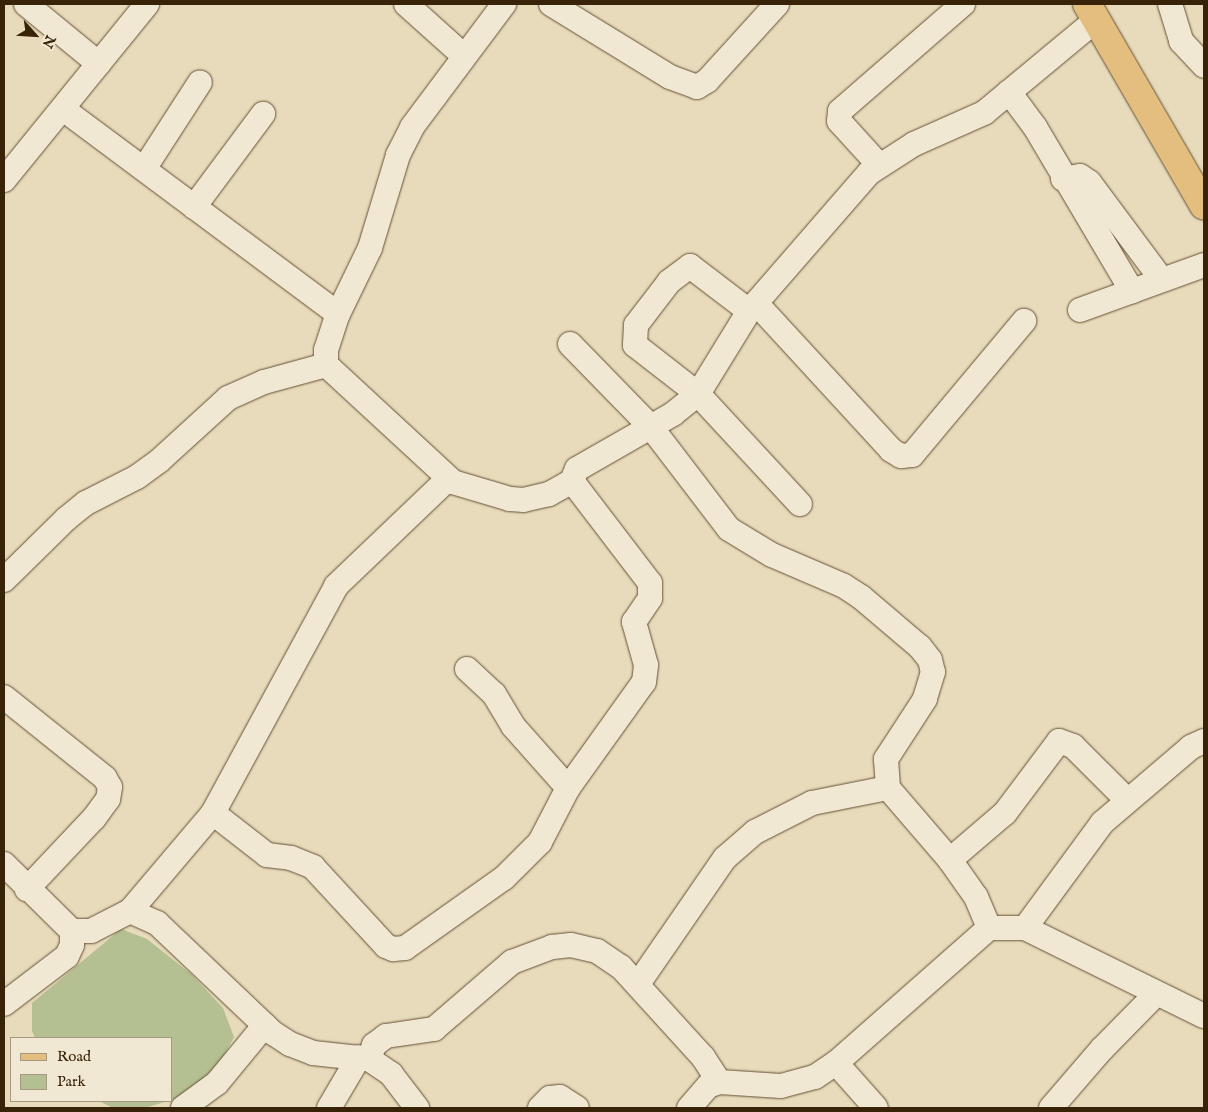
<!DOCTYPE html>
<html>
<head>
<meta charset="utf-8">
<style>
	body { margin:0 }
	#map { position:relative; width:1208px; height:1112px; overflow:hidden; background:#e8dbbb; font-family:"IM FELL English",serif }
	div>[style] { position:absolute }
	.green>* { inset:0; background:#b4c091 }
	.roads { filter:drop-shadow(0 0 1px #645035) drop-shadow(0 0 1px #645035) }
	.minor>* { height:24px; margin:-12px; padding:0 12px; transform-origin:12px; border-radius:12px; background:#f0e8d3 }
	.major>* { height:28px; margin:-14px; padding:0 14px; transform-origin:14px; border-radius:14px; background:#e4be7e }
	span { translate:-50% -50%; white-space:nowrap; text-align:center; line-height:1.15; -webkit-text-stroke:4px #f0e8d3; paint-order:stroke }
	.frame { position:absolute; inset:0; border:5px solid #382208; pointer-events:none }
	.legend { position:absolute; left:10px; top:1037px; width:162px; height:65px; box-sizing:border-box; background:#f0e8d3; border:1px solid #a69982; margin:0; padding:6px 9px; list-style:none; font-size:15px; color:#382208 }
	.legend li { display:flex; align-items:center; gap:10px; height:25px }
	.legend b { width:25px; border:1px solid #a69982 }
	.north { position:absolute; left:10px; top:10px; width:50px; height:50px; -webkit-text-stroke:4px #f0e8d3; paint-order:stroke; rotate:116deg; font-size:14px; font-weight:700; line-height:20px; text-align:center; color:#382208 }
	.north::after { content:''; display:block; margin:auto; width:18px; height:22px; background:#382208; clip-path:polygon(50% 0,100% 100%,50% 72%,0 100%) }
</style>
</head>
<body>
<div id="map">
	<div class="green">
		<div style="clip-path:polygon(121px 929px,147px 939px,191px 974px,223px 1008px,234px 1037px,220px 1063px,185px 1095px,171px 1100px,171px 1038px,35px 1038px,32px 1031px,32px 1003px)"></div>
		<div style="clip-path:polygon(99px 1101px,168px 1101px,145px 1108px,113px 1108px)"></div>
	</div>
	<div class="roads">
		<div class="minor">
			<div style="left:26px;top:4px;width:94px;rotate:39.4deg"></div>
			<div style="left:406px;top:4px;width:78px;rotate:41.9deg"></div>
			<div style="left:551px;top:4px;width:140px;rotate:31.5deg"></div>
			<div style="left:670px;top:77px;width:29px;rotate:20deg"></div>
			<div style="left:697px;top:87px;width:12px;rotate:-31deg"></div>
			<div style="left:707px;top:81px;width:104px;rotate:-47.7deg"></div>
			<div style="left:1170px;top:4px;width:39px;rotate:73deg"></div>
			<div style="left:1181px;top:41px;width:34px;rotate:47deg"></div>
			<div style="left:1009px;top:92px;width:44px;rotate:53.4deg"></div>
			<div style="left:1035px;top:127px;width:191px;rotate:59.4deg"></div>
			<div style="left:63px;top:109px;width:343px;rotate:36.7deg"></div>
			<div style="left:879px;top:165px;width:59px;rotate:-132.3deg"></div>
			<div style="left:839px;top:121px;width:10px;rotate:-84deg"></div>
			<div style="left:840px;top:111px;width:163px;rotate:-41deg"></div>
			<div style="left:144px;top:169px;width:103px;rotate:-57.2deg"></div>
			<div style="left:1063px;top:179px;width:17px;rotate:-10deg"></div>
			<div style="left:1080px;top:176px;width:11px;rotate:34deg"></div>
			<div style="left:1089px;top:182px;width:122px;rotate:53.3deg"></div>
			<div style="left:4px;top:180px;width:227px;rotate:-50.9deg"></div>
			<div style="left:194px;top:207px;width:116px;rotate:-53.4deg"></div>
			<div style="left:756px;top:303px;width:200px;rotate:47.4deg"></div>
			<div style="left:891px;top:450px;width:12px;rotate:31deg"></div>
			<div style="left:901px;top:456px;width:11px;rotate:-5deg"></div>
			<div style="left:912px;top:455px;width:175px;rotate:-50.1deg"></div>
			<div style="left:1080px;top:310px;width:132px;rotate:-19.9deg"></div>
			<div style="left:749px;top:311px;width:74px;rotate:-142.7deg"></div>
			<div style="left:690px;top:266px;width:26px;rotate:143deg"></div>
			<div style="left:669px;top:282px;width:54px;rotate:127.5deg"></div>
			<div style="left:636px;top:325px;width:20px;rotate:93deg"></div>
			<div style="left:635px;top:345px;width:80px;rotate:37.9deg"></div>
			<div style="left:698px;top:394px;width:150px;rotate:47.2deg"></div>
			<div style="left:570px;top:344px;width:116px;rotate:45.7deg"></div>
			<div style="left:651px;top:427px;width:128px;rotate:52.6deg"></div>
			<div style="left:729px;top:529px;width:50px;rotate:31.2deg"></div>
			<div style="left:772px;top:555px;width:78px;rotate:23.3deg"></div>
			<div style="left:844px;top:586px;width:20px;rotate:33deg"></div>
			<div style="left:861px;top:597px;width:77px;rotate:40.3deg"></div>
			<div style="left:920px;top:647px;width:16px;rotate:52deg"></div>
			<div style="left:930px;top:660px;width:12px;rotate:76deg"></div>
			<div style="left:933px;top:672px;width:28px;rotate:107deg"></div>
			<div style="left:925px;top:699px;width:72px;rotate:123deg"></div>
			<div style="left:886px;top:759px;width:29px;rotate:86deg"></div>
			<div style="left:888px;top:788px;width:95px;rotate:49.3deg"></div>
			<div style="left:950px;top:860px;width:45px;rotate:54.9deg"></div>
			<div style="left:976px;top:897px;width:34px;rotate:67deg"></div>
			<div style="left:571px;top:483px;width:15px;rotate:-67deg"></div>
			<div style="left:577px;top:469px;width:111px;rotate:-29.8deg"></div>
			<div style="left:673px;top:414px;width:32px;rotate:-39deg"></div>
			<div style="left:698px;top:394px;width:97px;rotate:-58.4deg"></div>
			<div style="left:749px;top:311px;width:183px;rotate:-49deg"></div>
			<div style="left:869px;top:173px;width:54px;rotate:-32.8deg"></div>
			<div style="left:914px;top:144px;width:77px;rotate:-23.9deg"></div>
			<div style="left:984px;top:113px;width:146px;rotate:-39.7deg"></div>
			<div style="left:4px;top:580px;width:87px;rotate:-44.5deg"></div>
			<div style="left:66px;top:519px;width:26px;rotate:-39deg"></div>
			<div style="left:86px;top:503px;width:57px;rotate:-27deg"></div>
			<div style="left:137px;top:477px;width:27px;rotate:-36deg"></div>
			<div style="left:159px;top:461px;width:93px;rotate:-42.4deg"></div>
			<div style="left:228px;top:398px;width:39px;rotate:-24deg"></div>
			<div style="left:264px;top:382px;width:64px;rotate:-15.3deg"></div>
			<div style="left:467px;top:669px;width:37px;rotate:43deg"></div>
			<div style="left:494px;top:694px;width:37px;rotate:59deg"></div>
			<div style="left:513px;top:726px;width:83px;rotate:48.4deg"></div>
			<div style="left:4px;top:697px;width:129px;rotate:38.7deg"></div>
			<div style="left:105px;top:778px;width:10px;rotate:61deg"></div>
			<div style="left:110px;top:787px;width:12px;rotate:99deg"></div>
			<div style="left:108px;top:799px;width:24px;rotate:126deg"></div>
			<div style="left:94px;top:818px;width:98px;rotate:133.3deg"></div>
			<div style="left:213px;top:813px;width:68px;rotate:37.9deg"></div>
			<div style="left:267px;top:855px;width:24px;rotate:7deg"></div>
			<div style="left:291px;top:858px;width:24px;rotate:22deg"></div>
			<div style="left:313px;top:867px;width:108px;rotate:47.3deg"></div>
			<div style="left:386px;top:946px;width:8px;rotate:23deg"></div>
			<div style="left:393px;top:949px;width:12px;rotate:-5deg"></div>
			<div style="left:405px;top:948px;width:121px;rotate:-35.3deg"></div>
			<div style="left:504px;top:878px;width:51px;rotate:-45deg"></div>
			<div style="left:540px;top:842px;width:61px;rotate:-62.6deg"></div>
			<div style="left:568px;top:788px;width:130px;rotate:-54.4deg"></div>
			<div style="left:644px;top:682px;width:17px;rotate:-83deg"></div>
			<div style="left:646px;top:665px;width:45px;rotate:-105.6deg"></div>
			<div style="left:634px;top:622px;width:29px;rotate:-56deg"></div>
			<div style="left:650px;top:598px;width:15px;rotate:-90deg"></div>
			<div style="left:650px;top:583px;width:123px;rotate:-127.4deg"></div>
			<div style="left:575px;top:485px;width:8px;rotate:-173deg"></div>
			<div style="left:567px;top:484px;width:21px;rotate:151deg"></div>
			<div style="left:549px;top:494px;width:26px;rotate:167deg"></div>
			<div style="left:524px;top:500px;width:14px;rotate:-176deg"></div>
			<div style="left:510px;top:499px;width:59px;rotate:-163.4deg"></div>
			<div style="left:453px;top:482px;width:173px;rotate:-137.3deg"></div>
			<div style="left:326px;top:365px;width:15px;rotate:-90deg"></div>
			<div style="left:326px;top:350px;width:38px;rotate:-72deg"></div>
			<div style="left:338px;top:314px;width:73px;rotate:-64.1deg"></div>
			<div style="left:370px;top:248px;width:97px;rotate:-73.2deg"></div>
			<div style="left:398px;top:155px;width:31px;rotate:-63deg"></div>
			<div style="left:412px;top:127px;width:154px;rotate:-53.2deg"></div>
			<div style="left:950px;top:860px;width:72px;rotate:-40.5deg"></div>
			<div style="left:1005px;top:813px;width:90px;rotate:-53.1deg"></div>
			<div style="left:1059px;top:741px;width:15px;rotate:20deg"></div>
			<div style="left:1073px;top:746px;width:75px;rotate:45deg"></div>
			<div style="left:4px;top:864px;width:95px;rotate:44.6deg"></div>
			<div style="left:72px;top:931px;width:19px"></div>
			<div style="left:91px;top:931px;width:44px;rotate:-27.1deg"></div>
			<div style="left:130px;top:911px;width:30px;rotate:24deg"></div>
			<div style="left:157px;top:923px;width:160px;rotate:43.5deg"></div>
			<div style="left:273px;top:1033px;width:20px;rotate:33deg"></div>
			<div style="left:290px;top:1044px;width:25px;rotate:21deg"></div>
			<div style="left:313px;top:1053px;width:56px;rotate:6.1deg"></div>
			<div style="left:369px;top:1059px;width:27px;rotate:34deg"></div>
			<div style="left:391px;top:1074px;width:43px;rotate:52.6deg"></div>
			<div style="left:130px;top:911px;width:128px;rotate:-49.7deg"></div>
			<div style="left:213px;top:813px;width:258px;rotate:-61.5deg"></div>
			<div style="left:336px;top:586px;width:155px;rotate:-43.7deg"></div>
			<div style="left:1025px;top:928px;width:130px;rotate:-53.7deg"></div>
			<div style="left:1102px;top:823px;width:117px;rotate:-40.5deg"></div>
			<div style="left:1191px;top:747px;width:14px;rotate:-25deg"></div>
			<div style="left:638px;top:984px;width:153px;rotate:-55.4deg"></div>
			<div style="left:725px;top:858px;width:40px;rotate:-41deg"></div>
			<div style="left:755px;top:832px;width:64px;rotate:-27deg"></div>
			<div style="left:812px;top:803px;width:77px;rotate:-11.2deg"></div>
			<div style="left:4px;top:1004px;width:79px;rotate:-37.3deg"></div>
			<div style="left:67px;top:956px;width:12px;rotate:-66deg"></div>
			<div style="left:72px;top:945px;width:14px;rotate:-90deg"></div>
			<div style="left:369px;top:1059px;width:15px;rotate:-70deg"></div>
			<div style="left:374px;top:1045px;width:15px;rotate:-37deg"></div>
			<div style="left:386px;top:1036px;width:49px;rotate:-8.3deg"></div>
			<div style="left:434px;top:1029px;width:103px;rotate:-40.7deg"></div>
			<div style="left:512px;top:962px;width:43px;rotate:-20.6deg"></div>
			<div style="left:552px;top:947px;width:19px;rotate:-6deg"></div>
			<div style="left:571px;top:945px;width:27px;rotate:13deg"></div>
			<div style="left:597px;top:951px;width:29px;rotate:34deg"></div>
			<div style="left:621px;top:967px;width:122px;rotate:47.7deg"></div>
			<div style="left:703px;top:1057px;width:30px;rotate:57deg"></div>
			<div style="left:836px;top:1063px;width:60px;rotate:48.4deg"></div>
			<div style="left:183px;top:1108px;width:42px;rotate:-36.3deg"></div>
			<div style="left:217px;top:1083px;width:75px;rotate:-50.4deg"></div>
			<div style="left:329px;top:1108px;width:59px;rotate:-59.5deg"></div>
			<div style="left:540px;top:1108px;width:14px;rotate:-45deg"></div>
			<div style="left:550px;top:1098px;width:10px;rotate:-6deg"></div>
			<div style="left:560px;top:1097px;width:20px;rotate:33deg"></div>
			<div style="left:689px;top:1108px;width:29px;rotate:-49deg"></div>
			<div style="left:708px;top:1086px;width:12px;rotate:-20deg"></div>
			<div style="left:719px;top:1082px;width:62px;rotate:3.7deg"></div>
			<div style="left:781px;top:1086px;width:35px;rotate:-15deg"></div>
			<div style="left:815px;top:1077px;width:25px;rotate:-34deg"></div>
			<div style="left:836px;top:1063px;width:204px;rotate:-41.4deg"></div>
			<div style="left:989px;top:928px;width:36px"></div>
			<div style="left:1025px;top:928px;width:199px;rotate:26.2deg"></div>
			<div style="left:1051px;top:1108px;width:78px;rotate:-49.2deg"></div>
			<div style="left:1102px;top:1049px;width:78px;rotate:-45.5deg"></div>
		</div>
		<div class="major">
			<div style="left:1087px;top:4px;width:233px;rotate:59.9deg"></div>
		</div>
	</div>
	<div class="frame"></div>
	<ul class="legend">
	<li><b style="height:6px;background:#e4be7e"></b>Road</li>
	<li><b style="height:14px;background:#b4c091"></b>Park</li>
	</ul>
	<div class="north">N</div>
</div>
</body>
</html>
